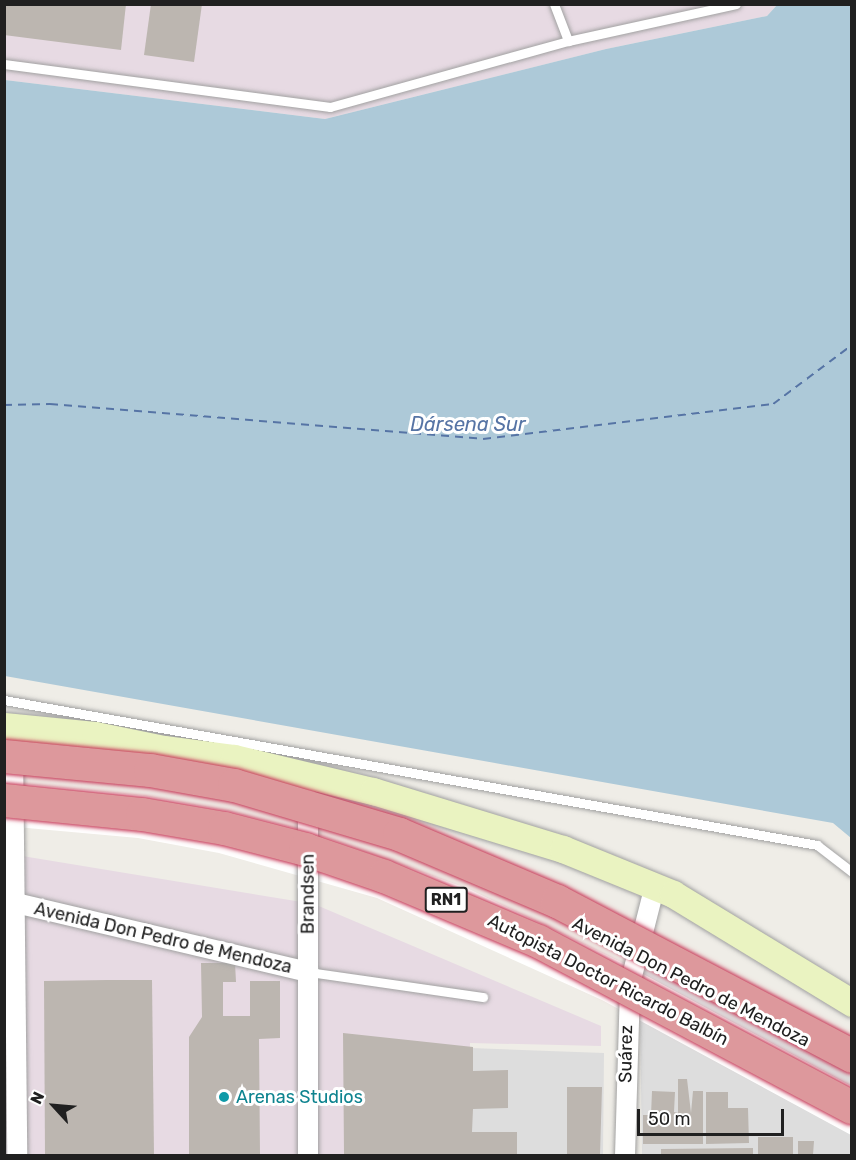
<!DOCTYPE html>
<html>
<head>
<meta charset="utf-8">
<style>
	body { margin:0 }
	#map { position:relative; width:856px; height:1160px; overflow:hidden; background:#efede7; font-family:Rubik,sans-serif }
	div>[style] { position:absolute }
	.residential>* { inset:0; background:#ddd }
	.industrial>* { inset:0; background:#e7dae3 }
	.water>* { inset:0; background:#adc9d8 }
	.pier>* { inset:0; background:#fff }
	.ferry>* { height:1.5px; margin-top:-0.75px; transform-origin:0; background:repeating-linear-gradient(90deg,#5674a5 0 8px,transparent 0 14px) }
	.building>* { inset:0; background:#bcb6b0 }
	.roads { filter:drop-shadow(0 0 2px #a1a1a1) drop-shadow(0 0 2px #a1a1a1) }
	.lane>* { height:9px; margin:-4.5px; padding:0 4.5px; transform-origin:4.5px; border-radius:4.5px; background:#fff }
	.street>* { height:20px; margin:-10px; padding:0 10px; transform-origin:10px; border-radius:10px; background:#fff }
	.secondary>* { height:27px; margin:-13.5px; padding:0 13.5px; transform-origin:13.5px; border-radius:13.5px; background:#eaf3c1 }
	.bridges { filter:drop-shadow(0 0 2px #c73a59) drop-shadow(0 0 2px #c73a59) }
	.highway-bridge>* { height:33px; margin:-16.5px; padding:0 16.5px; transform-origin:16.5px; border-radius:16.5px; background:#dd989c }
	.dots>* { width:16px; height:16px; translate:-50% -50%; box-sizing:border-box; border:3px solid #fff; border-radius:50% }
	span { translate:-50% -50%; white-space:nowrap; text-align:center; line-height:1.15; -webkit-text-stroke:6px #fff; paint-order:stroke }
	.shield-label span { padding:2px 4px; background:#fff; border:2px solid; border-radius:4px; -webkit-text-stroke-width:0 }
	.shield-label { font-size:16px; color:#202020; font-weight:700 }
	.street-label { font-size:18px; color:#202020 }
	.culture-label { font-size:18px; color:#0d838f }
	.left { translate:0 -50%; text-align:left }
	.water-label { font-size:20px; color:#5674a5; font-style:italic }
	.frame { position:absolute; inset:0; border:6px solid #202020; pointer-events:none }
	.north { position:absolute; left:24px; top:1076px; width:60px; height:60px; -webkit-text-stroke:4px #fff; paint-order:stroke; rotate:296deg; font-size:16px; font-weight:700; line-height:24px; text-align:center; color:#202020 }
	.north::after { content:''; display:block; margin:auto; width:21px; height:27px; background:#202020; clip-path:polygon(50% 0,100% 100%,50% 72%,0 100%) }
	.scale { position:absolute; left:637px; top:1109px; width:147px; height:27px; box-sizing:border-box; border:3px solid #202020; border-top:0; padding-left:8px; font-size:18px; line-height:21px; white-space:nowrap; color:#202020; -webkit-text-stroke:4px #fff; paint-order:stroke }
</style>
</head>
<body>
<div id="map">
	<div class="residential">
		<div style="clip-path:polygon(639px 944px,851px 1059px,851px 1155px,642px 1155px)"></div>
		<div style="clip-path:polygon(471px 1048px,604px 1053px,603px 1155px,470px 1156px)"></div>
	</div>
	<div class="industrial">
		<div style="clip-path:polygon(5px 5px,777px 5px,767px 16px,606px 49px,325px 119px,5px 80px)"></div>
		<div style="clip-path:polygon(4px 853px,314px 904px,601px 1026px,601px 1046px,470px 1043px,468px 1155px,5px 1155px)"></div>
	</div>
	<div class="water">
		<div style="clip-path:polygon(777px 5px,851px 5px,851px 838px,833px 823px,5px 676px,5px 80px,325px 119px,606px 49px,767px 16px)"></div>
	</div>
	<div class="pier">
		<div style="clip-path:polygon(4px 782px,145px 796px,228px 811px,310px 832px,469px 889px,621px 962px,851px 1086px,851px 1135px,602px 1000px,377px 898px,219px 853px,138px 838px,5px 826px)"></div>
	</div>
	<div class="ferry">
		<div style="left:4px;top:405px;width:46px;rotate:-1.2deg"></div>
		<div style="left:50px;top:404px;width:434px;rotate:4.6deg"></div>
		<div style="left:483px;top:439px;width:292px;rotate:-6.9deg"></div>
		<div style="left:773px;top:404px;width:99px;rotate:-36.8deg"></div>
	</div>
	<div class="building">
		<div style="clip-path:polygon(4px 4px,126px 4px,121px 50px,4px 35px)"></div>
		<div style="clip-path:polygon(151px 4px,202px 4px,194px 62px,144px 55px)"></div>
		<div style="clip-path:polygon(201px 963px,235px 963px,236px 982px,223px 982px,223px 1016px,250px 1016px,250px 981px,280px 981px,280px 1038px,259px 1039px,260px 1155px,189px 1155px,189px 1037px,202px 1017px)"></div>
		<div style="clip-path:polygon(107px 980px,152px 980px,154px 1155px,45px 1155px,44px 981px)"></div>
		<div style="clip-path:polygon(343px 1033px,473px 1047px,473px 1071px,508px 1070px,508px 1108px,473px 1109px,472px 1132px,517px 1132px,517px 1155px,344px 1155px)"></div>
		<div style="clip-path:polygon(678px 1079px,687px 1079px,691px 1113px,693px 1091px,703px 1091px,703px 1144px,643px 1144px,643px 1115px,651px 1115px,652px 1091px,675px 1092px,674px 1112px,678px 1113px)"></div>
		<div style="clip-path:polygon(567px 1087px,602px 1087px,600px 1155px,567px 1155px)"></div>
		<div style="clip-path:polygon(706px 1092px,728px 1092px,728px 1108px,748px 1108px,749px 1143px,706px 1144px)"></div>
		<div style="clip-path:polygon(758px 1137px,793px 1137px,793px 1155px,758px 1155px)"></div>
		<div style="clip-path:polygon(798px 1141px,814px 1141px,813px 1155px,798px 1155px)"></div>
		<div style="clip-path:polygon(753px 1148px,753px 1155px,661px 1155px,661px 1149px)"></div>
	</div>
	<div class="roads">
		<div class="lane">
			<div style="left:554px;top:4px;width:40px;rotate:69deg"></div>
			<div style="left:568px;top:41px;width:172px;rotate:-12.4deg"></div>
			<div style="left:4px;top:64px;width:329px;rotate:7.5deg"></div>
			<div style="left:330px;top:107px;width:247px;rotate:-15.5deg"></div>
			<div style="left:4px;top:700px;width:826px;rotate:10.11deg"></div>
			<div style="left:817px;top:845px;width:44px;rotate:37.6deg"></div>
			<div style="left:309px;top:972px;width:176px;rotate:8.2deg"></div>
		</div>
		<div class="street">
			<div style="left:13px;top:747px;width:409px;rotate:89.4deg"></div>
			<div style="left:308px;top:799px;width:357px;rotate:90deg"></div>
			<div style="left:16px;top:903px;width:301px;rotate:13.3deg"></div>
			<div style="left:625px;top:1156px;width:172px;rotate:-88.3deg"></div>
			<div style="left:630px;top:984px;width:102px;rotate:-75.8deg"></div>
		</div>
		<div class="secondary">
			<div style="left:4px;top:726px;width:91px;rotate:5.6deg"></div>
			<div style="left:95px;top:735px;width:70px;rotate:11.5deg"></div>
			<div style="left:164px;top:749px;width:71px;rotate:7.3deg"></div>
			<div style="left:234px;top:758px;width:143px;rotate:13.4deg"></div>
			<div style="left:373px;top:791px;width:199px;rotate:17deg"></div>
			<div style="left:563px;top:849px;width:119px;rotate:22.2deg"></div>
			<div style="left:673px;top:894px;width:210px;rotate:31.3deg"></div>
		</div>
	</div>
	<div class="bridges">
		<div class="highway-bridge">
			<div style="left:4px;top:756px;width:147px;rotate:5.5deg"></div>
			<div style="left:150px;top:770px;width:85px;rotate:10.1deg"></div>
			<div style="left:234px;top:785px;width:172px;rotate:16.5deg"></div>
			<div style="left:399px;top:834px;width:172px;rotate:23deg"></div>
			<div style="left:557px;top:901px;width:333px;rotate:27.7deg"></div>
			<div style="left:4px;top:800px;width:139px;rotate:5.8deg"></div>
			<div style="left:142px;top:814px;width:83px;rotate:9.7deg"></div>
			<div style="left:224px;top:828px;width:84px;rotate:14.5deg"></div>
			<div style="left:305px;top:849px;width:83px;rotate:18.9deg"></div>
			<div style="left:384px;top:876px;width:167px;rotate:22.9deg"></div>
			<div style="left:538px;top:941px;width:355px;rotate:27.9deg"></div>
		</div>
	</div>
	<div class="dots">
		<div style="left:224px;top:1097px;background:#0f9aa8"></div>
	</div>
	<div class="shield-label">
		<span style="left:446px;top:900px">RN1</span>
	</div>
	<div class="street-label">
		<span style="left:308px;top:894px;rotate:-90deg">Brandsen</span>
		<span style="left:163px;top:938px;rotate:13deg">Avenida Don Pedro de Mendoza</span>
		<span style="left:608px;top:980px;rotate:27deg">Autopista Doctor Ricardo Balbín</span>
		<span style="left:691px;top:982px;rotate:27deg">Avenida Don Pedro de Mendoza</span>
		<span style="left:626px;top:1054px;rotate:-89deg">Suárez</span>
	</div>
	<div class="culture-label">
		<span class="left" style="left:236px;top:1097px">Arenas Studios</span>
	</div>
	<div class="water-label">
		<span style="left:468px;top:424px">Dársena Sur</span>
	</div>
	<div class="frame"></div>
	<div class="north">N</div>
	<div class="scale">50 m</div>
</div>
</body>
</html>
